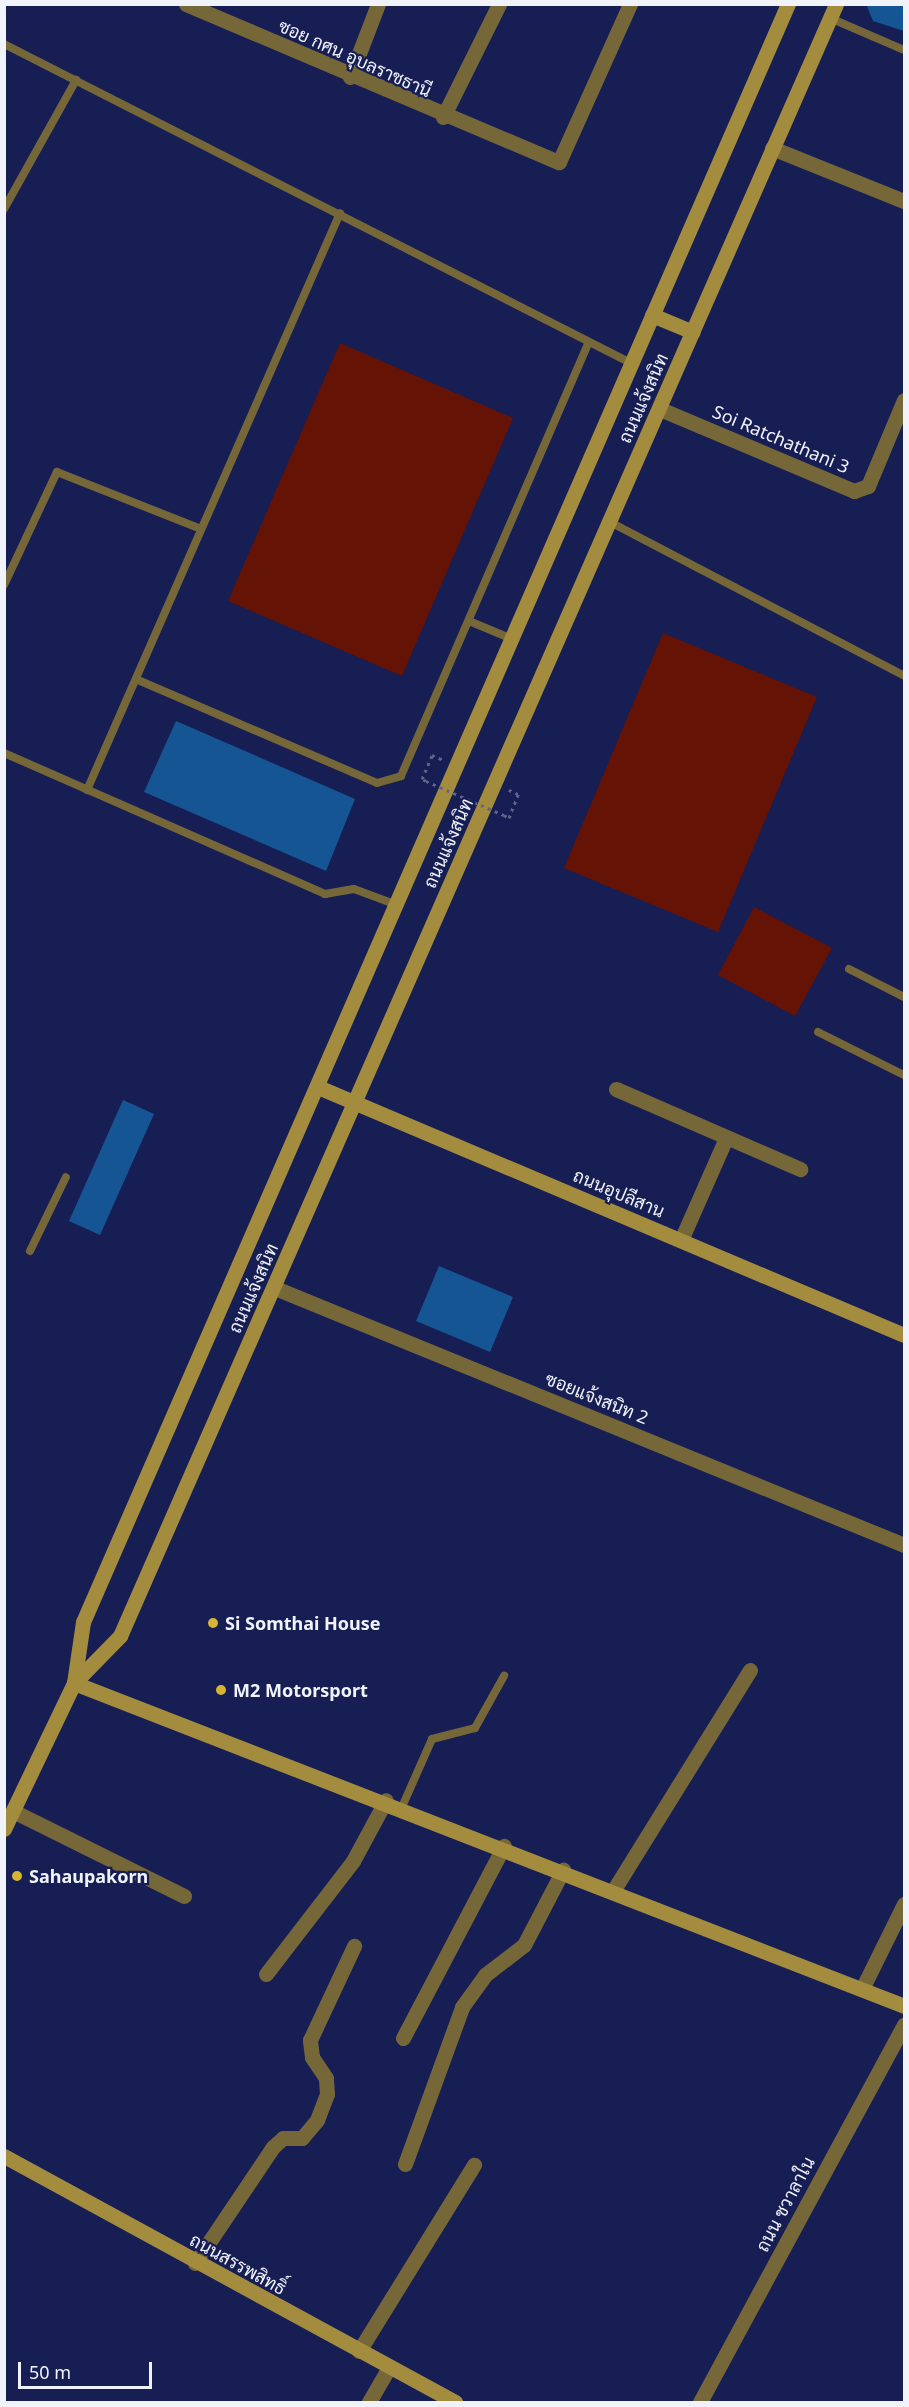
<!DOCTYPE html>
<html>
<head>
<meta charset="utf-8">
<style>
	body { margin:0 }
	#map { position:relative; width:909px; height:2407px; overflow:hidden; background:#171e54; font-family:"Noto Sans",Sarabun,sans-serif }
	div>[style] { position:absolute }
	.green>* { inset:0; background:#651305 }
	.building>* { inset:0; background:#165593 }
	.path>* { height:3px; margin-top:-1.5px; transform-origin:0; background:repeating-linear-gradient(90deg,#5f648b 0 3px,transparent 0 7.5px) }
	.lane>* { height:8px; margin:-4px; padding:0 4px; transform-origin:4px; border-radius:4px; background:#766739 }
	.street>* { height:15px; margin:-7.5px; padding:0 7.5px; transform-origin:7.5px; border-radius:7.5px; background:#766739 }
	.secondary>* { height:15px; margin:-7.5px; padding:0 7.5px; transform-origin:7.5px; border-radius:7.5px; background:#a48c3e }
	.path-bridge>* { height:3px; margin-top:-1.5px; transform-origin:0; background:repeating-linear-gradient(90deg,#5f648b 0 3px,transparent 0 7.5px) }
	.dots>* { width:16px; height:16px; translate:-50% -50%; box-sizing:border-box; border:3px solid #171e54; border-radius:50% }
	span { translate:-50% -50%; white-space:nowrap; text-align:center; line-height:1.15; -webkit-text-stroke:4.5px #171e54; paint-order:stroke }
	.street-label { font-size:18px; color:#f1f3fa }
	.poi-label { font-size:18px; color:#f1f3fa; font-weight:700 }
	.left { translate:0 -50%; text-align:left }
	.frame { position:absolute; inset:0; border:6px solid #f1f3fa; pointer-events:none }
	.scale { position:absolute; left:18px; top:2362px; width:134px; height:27px; box-sizing:border-box; border:3px solid #f1f3fa; border-top:0; padding-left:8px; font-size:18px; line-height:21px; white-space:nowrap; color:#f1f3fa; -webkit-text-stroke:4px #171e54; paint-order:stroke }
</style>
</head>
<body>
<div id="map">
	<div class="green">
		<div style="clip-path:polygon(340px 343px,513px 418px,402px 676px,228px 601px)"></div>
		<div style="clip-path:polygon(663px 633px,817px 697px,718px 932px,564px 868px)"></div>
		<div style="clip-path:polygon(754px 907px,832px 948px,795px 1016px,718px 975px)"></div>
	</div>
	<div class="building">
		<div style="clip-path:polygon(866px 4px,904px 4px,904px 31px,873px 21px)"></div>
		<div style="clip-path:polygon(176px 721px,355px 799px,326px 871px,144px 792px)"></div>
		<div style="clip-path:polygon(123px 1100px,154px 1114px,100px 1235px,69px 1221px)"></div>
		<div style="clip-path:polygon(439px 1266px,513px 1297px,490px 1352px,416px 1321px)"></div>
	</div>
	<div class="path">
		<div style="left:426px;top:781px;width:4px;rotate:-153deg"></div>
		<div style="left:422px;top:779px;width:26px;rotate:-67deg"></div>
		<div style="left:432px;top:755px;width:12px;rotate:24deg"></div>
		<div style="left:504px;top:815px;width:6px;rotate:31deg"></div>
		<div style="left:509px;top:818px;width:26px;rotate:-69deg"></div>
		<div style="left:518px;top:794px;width:10px;rotate:-156deg"></div>
	</div>
	<div class="lane">
		<div style="left:830px;top:18px;width:81px;rotate:23.4deg"></div>
		<div style="left:4px;top:44px;width:703px;rotate:26.97deg"></div>
		<div style="left:4px;top:209px;width:148px;rotate:-60.8deg"></div>
		<div style="left:610px;top:522px;width:332px;rotate:27.6deg"></div>
		<div style="left:4px;top:585px;width:125px;rotate:-64.9deg"></div>
		<div style="left:57px;top:472px;width:155px;rotate:21.6deg"></div>
		<div style="left:469px;top:621px;width:47px;rotate:22.7deg"></div>
		<div style="left:138px;top:680px;width:260px;rotate:23.3deg"></div>
		<div style="left:377px;top:783px;width:25px;rotate:-16deg"></div>
		<div style="left:401px;top:776px;width:472px;rotate:-66.6deg"></div>
		<div style="left:4px;top:753px;width:351px;rotate:23.7deg"></div>
		<div style="left:325px;top:894px;width:29px;rotate:-10deg"></div>
		<div style="left:354px;top:889px;width:46px;rotate:20.4deg"></div>
		<div style="left:87px;top:790px;width:630px;rotate:-66.32deg"></div>
		<div style="left:849px;top:969px;width:62px;rotate:27deg"></div>
		<div style="left:818px;top:1032px;width:96px;rotate:26.6deg"></div>
		<div style="left:30px;top:1251px;width:82px;rotate:-64.1deg"></div>
		<div style="left:402px;top:1807px;width:74px;rotate:-66.2deg"></div>
		<div style="left:432px;top:1739px;width:44px;rotate:-14.3deg"></div>
		<div style="left:475px;top:1728px;width:60px;rotate:-60.9deg"></div>
	</div>
	<div class="street">
		<div style="left:186px;top:4px;width:405px;rotate:23deg"></div>
		<div style="left:559px;top:162px;width:173px;rotate:-65.8deg"></div>
		<div style="left:350px;top:77px;width:78px;rotate:-69deg"></div>
		<div style="left:443px;top:117px;width:126px;rotate:-63.6deg"></div>
		<div style="left:772px;top:148px;width:142px;rotate:21.9deg"></div>
		<div style="left:660px;top:409px;width:211px;rotate:22.9deg"></div>
		<div style="left:854px;top:491px;width:15px;rotate:-20deg"></div>
		<div style="left:868px;top:486px;width:93px;rotate:-67.3deg"></div>
		<div style="left:616px;top:1089px;width:201px;rotate:23.5deg"></div>
		<div style="left:681px;top:1240px;width:111px;rotate:-66.2deg"></div>
		<div style="left:275px;top:1288px;width:679px;rotate:22.22deg"></div>
		<div style="left:13px;top:1811px;width:191px;rotate:26.4deg"></div>
		<div style="left:613px;top:1891px;width:260px;rotate:-58.2deg"></div>
		<div style="left:266px;top:1974px;width:143px;rotate:-52.4deg"></div>
		<div style="left:353px;top:1861px;width:69px;rotate:-61.6deg"></div>
		<div style="left:862px;top:1989px;width:95px;rotate:-63.7deg"></div>
		<div style="left:403px;top:2038px;width:217px;rotate:-62.3deg"></div>
		<div style="left:405px;top:2164px;width:167px;rotate:-70deg"></div>
		<div style="left:462px;top:2007px;width:39px;rotate:-54deg"></div>
		<div style="left:485px;top:1975px;width:49px;rotate:-37.6deg"></div>
		<div style="left:524px;top:1945px;width:85px;rotate:-62.5deg"></div>
		<div style="left:195px;top:2263px;width:140px;rotate:-56.1deg"></div>
		<div style="left:273px;top:2147px;width:13px;rotate:-42deg"></div>
		<div style="left:283px;top:2138px;width:19px"></div>
		<div style="left:302px;top:2138px;width:23px;rotate:-50deg"></div>
		<div style="left:317px;top:2120px;width:28px;rotate:-69deg"></div>
		<div style="left:327px;top:2094px;width:16px;rotate:-94deg"></div>
		<div style="left:326px;top:2078px;width:25px;rotate:-124deg"></div>
		<div style="left:312px;top:2057px;width:17px;rotate:-97deg"></div>
		<div style="left:310px;top:2040px;width:104px;rotate:-64.9deg"></div>
		<div style="left:359px;top:2351px;width:219px;rotate:-58.3deg"></div>
		<div style="left:369px;top:2402px;width:39px;rotate:-60deg"></div>
		<div style="left:700px;top:2402px;width:429px;rotate:-61.6deg"></div>
	</div>
	<div class="secondary">
		<div style="left:652px;top:315px;width:44px;rotate:22.5deg"></div>
		<div style="left:318px;top:1087px;width:636px;rotate:22.94deg"></div>
		<div style="left:74px;top:1683px;width:66px;rotate:-45.6deg"></div>
		<div style="left:120px;top:1636px;width:1782px;rotate:-66.31deg"></div>
		<div style="left:74px;top:1683px;width:891px;rotate:21.26deg"></div>
		<div style="left:4px;top:1829px;width:162px;rotate:-64.4deg"></div>
		<div style="left:74px;top:1683px;width:62px;rotate:-81.6deg"></div>
		<div style="left:83px;top:1622px;width:1765px;rotate:-66.46deg"></div>
		<div style="left:4px;top:2156px;width:514px;rotate:28.61deg"></div>
	</div>
	<div class="path-bridge">
		<div style="left:426px;top:781px;width:85px;rotate:23.6deg"></div>
	</div>
	<div class="dots">
		<div style="left:213px;top:1623px;background:#d8b434"></div>
		<div style="left:221px;top:1690px;background:#d8b434"></div>
		<div style="left:17px;top:1876px;background:#d8b434"></div>
	</div>
	<div class="street-label">
		<span style="left:355px;top:58px;rotate:24deg">ซอย กศน อุบลราชธานี</span>
		<span style="left:643px;top:398px;rotate:-66deg">ถนนแจ้งสนิท</span>
		<span style="left:781px;top:439px;rotate:23deg">Soi Ratchathani 3</span>
		<span style="left:448px;top:843px;rotate:-66deg">ถนนแจ้งสนิท</span>
		<span style="left:619px;top:1193px;rotate:23deg">ถนนอุปลีสาน</span>
		<span style="left:253px;top:1288px;rotate:-66deg">ถนนแจ้งสนิท</span>
		<span style="left:597px;top:1398px;rotate:22deg">ซอยแจ้งสนิท 2</span>
		<span style="left:785px;top:2204px;rotate:-62deg">ถนน ชวาลาใน</span>
		<span style="left:238px;top:2264px;rotate:29deg">ถนนสรรพสิทธิ์</span>
	</div>
	<div class="poi-label">
		<span class="left" style="left:225px;top:1623px">Si Somthai House</span>
		<span class="left" style="left:233px;top:1690px">M2 Motorsport</span>
		<span class="left" style="left:29px;top:1876px">Sahaupakorn</span>
	</div>
	<div class="frame"></div>
	<div class="scale">50 m</div>
</div>
</body>
</html>
